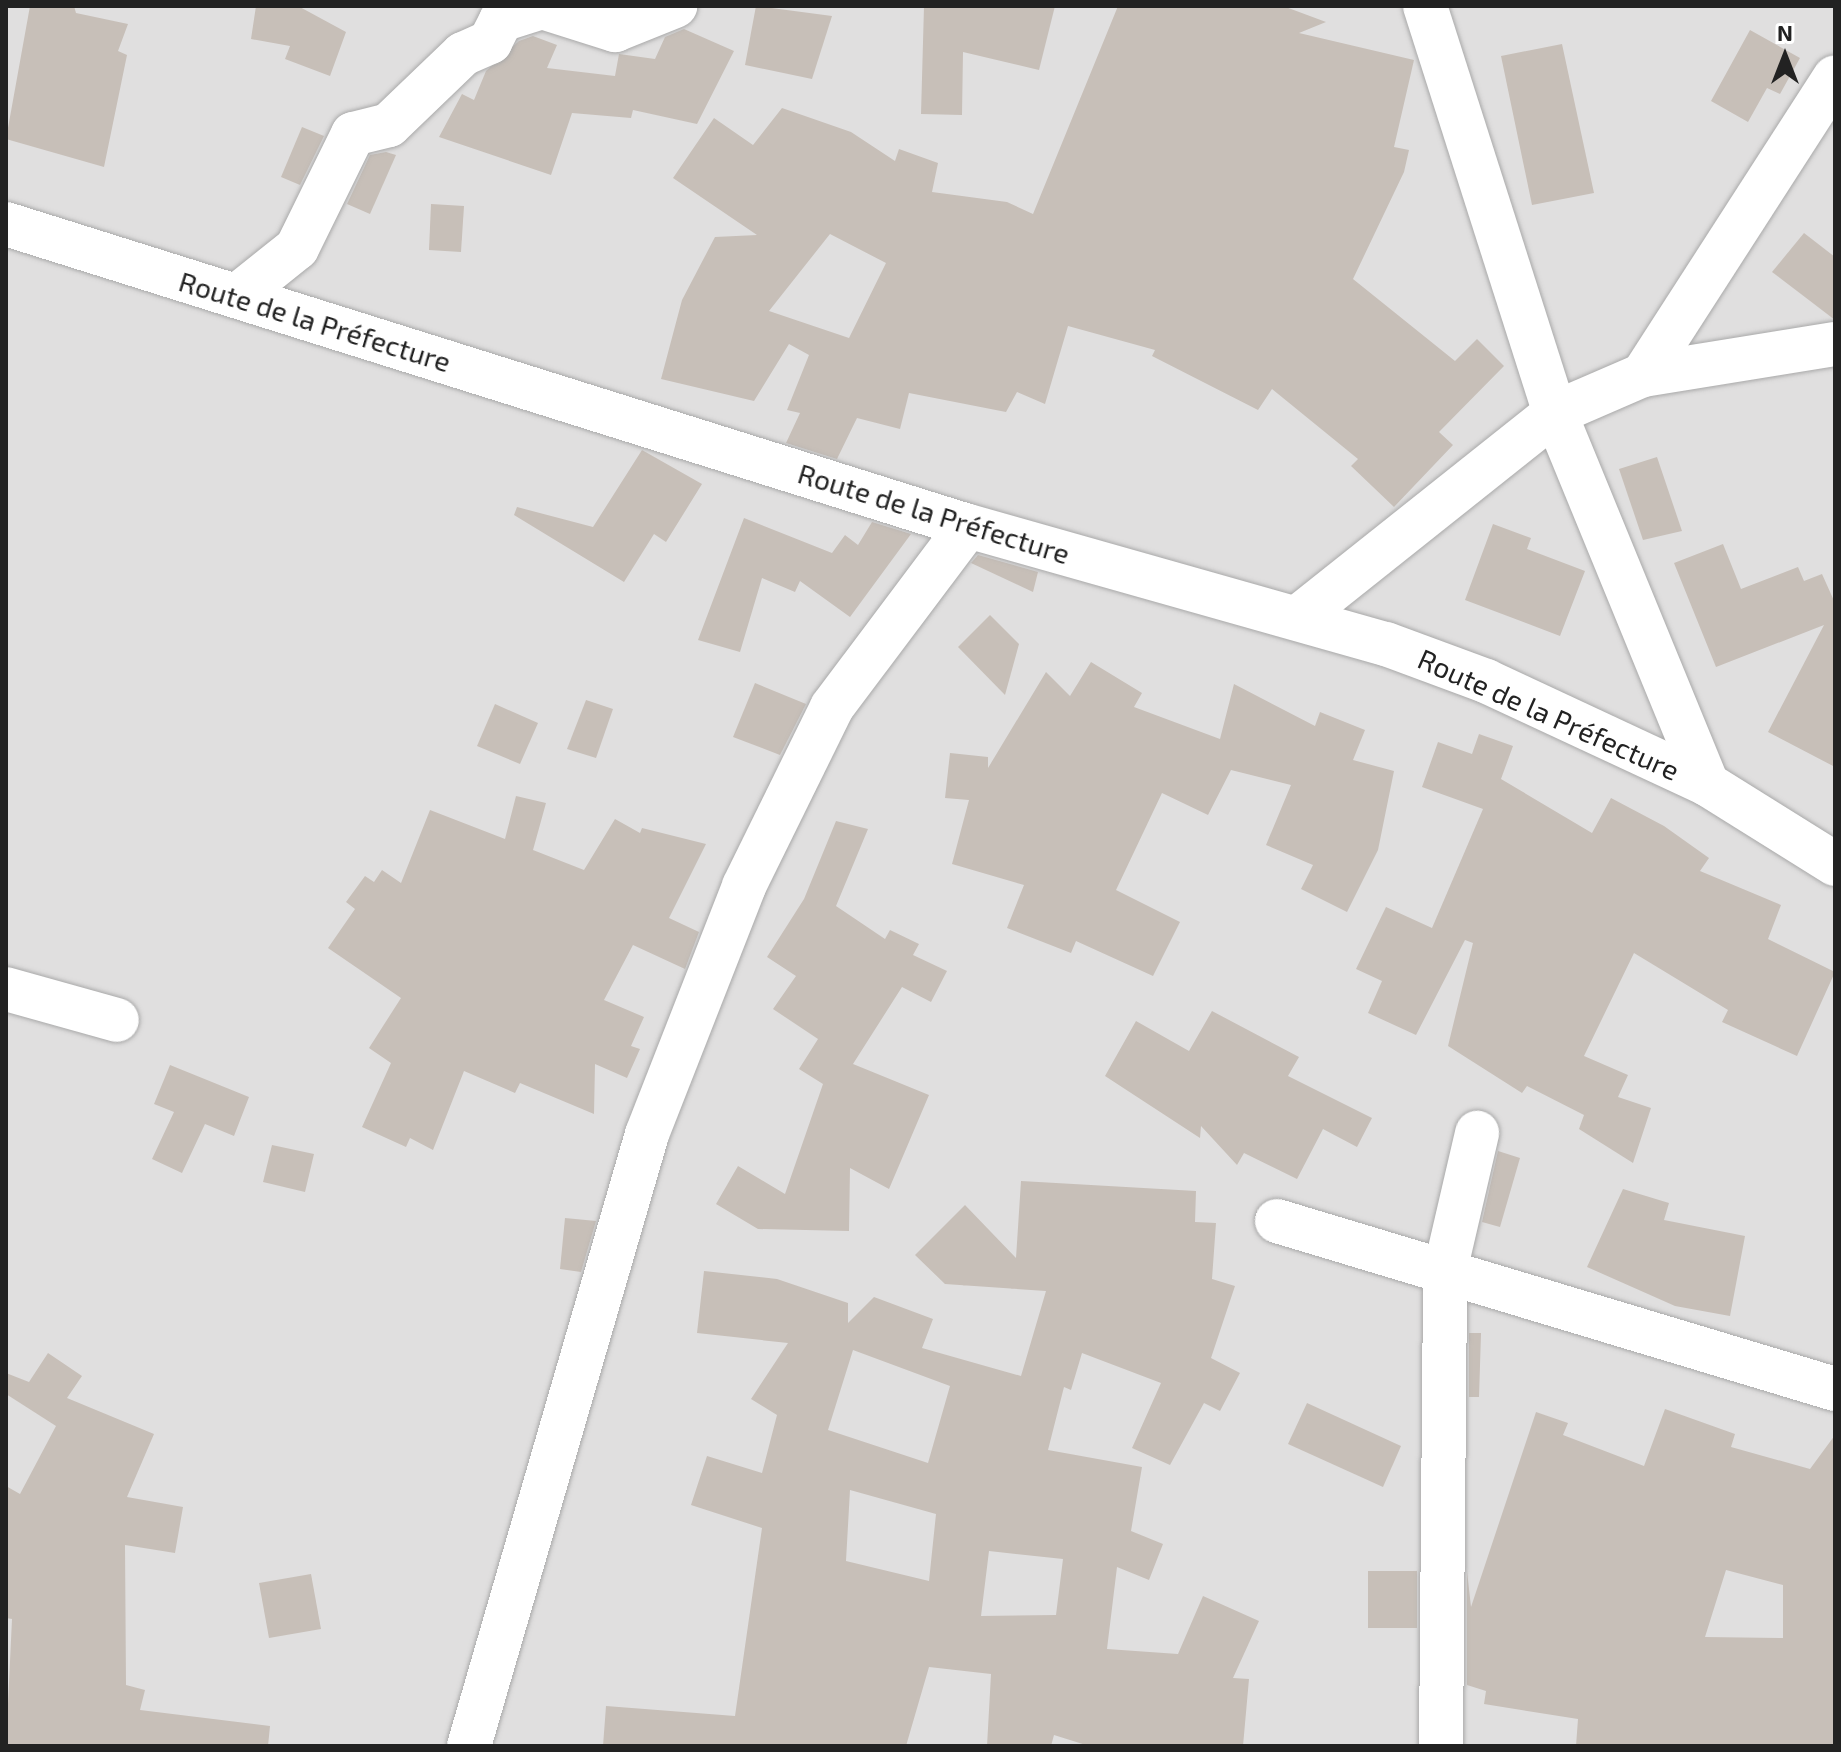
<!DOCTYPE html>
<html>
<head>
<meta charset="utf-8">
<style>
	body { margin:0 }
	#map { position:relative; width:1841px; height:1752px; overflow:hidden; background:#f2efe9; font-family:"Exo 2",sans-serif }
	div>[style] { position:absolute }
	.residential>* { inset:0; background:#e0dfdf }
	.building>* { inset:0; background:#c7bfb8 }
	.roads { filter:drop-shadow(0 0 2px #a9a9a9) drop-shadow(0 0 2px #a9a9a9) }
	.minor>* { height:44px; margin:-22px; padding:0 22px; transform-origin:22px; border-radius:22px; background:#fff }
	.tertiary>* { height:44px; margin:-22px; padding:0 22px; transform-origin:22px; border-radius:22px; background:#fff }
	span { translate:-50% -50%; white-space:nowrap; text-align:center; line-height:1.15; -webkit-text-stroke:6px #fff; paint-order:stroke }
	.street-label { font-size:28px; color:#222 }
	.frame { position:absolute; inset:0; border:8px solid #222; pointer-events:none }
	.north { position:absolute; left:1745px; top:16px; width:80px; height:80px; -webkit-text-stroke:6px #fff; paint-order:stroke; rotate:0deg; font-size:22px; font-weight:700; line-height:32px; text-align:center; color:#222 }
	.north::after { content:''; display:block; margin:auto; width:28px; height:36px; background:#222; clip-path:polygon(50% 0,100% 100%,50% 72%,0 100%) }
</style>
</head>
<body>
<div id="map">
	<div class="residential">
		<div style="clip-path:polygon(6px 6px,1835px 6px,1835px 1746px,6px 1746px)"></div>
	</div>
	<div class="building">
		<div style="clip-path:polygon(30px 6px,74px 6px,76px 13px,128px 24px,118px 51px,127px 55px,104px 167px,6px 139px)"></div>
		<div style="clip-path:polygon(256px 6px,298px 6px,346px 32px,330px 76px,285px 59px,290px 46px,251px 39px)"></div>
		<div style="clip-path:polygon(756px 6px,832px 16px,812px 79px,745px 65px)"></div>
		<div style="clip-path:polygon(924px 6px,1055px 6px,1039px 70px,963px 52px,962px 115px,921px 114px)"></div>
		<div style="clip-path:polygon(evenodd,1118px 6px,1283px 6px,1326px 22px,1299px 33px,1414px 60px,1394px 147px,1409px 150px,1404px 172px,1353px 279px,1455px 361px,1477px 339px,1504px 366px,1439px 432px,1453px 445px,1394px 507px,1351px 466px,1358px 459px,1272px 389px,1258px 410px,1152px 356px,1155px 350px,1068px 326px,1045px 404px,1017px 392px,1006px 412px,909px 393px,900px 429px,857px 418px,837px 459px,786px 443px,800px 413px,787px 410px,809px 355px,789px 344px,754px 401px,661px 379px,682px 300px,715px 237px,757px 235px,673px 178px,714px 118px,753px 145px,782px 108px,851px 132px,895px 161px,899px 149px,938px 163px,932px 192px,1007px 202px,1033px 214px,1118px 6px,830px 234px,886px 263px,849px 338px,769px 311px,830px 234px)"></div>
		<div style="clip-path:polygon(684px 29px,734px 51px,697px 124px,633px 110px,631px 118px,572px 113px,551px 175px,439px 137px,462px 94px,474px 100px,486px 71px,519px 41px,533px 36px,557px 45px,547px 68px,615px 76px,619px 54px,655px 59px,665px 37px)"></div>
		<div style="clip-path:polygon(1750px 30px,1800px 58px,1780px 94px,1767px 88px,1748px 122px,1711px 101px)"></div>
		<div style="clip-path:polygon(1562px 44px,1594px 193px,1532px 205px,1501px 56px)"></div>
		<div style="clip-path:polygon(302px 127px,324px 136px,300px 185px,281px 177px)"></div>
		<div style="clip-path:polygon(386px 152px,396px 155px,370px 214px,347px 204px,370px 155px)"></div>
		<div style="clip-path:polygon(431px 204px,464px 206px,461px 252px,429px 250px)"></div>
		<div style="clip-path:polygon(1804px 233px,1835px 257px,1835px 320px,1772px 272px)"></div>
		<div style="clip-path:polygon(642px 450px,702px 484px,666px 542px,654px 534px,624px 582px,514px 515px,517px 507px,593px 527px)"></div>
		<div style="clip-path:polygon(1657px 457px,1682px 531px,1643px 540px,1619px 469px)"></div>
		<div style="clip-path:polygon(744px 518px,832px 553px,845px 535px,858px 545px,872px 522px,911px 534px,850px 617px,800px 581px,795px 592px,762px 578px,740px 652px,698px 640px)"></div>
		<div style="clip-path:polygon(1493px 524px,1531px 538px,1527px 549px,1585px 571px,1560px 636px,1465px 600px)"></div>
		<div style="clip-path:polygon(1723px 544px,1741px 589px,1798px 567px,1804px 581px,1822px 574px,1835px 603px,1835px 767px,1768px 732px,1824px 625px,1716px 667px,1674px 563px)"></div>
		<div style="clip-path:polygon(978px 555px,1038px 572px,1033px 592px,971px 563px)"></div>
		<div style="clip-path:polygon(990px 615px,1019px 644px,1005px 695px,958px 647px)"></div>
		<div style="clip-path:polygon(1091px 662px,1142px 693px,1134px 707px,1220px 739px,1234px 684px,1315px 726px,1320px 712px,1365px 730px,1353px 760px,1394px 771px,1378px 850px,1347px 912px,1301px 889px,1313px 865px,1266px 845px,1291px 785px,1231px 770px,1208px 815px,1162px 793px,1116px 890px,1180px 922px,1153px 976px,1076px 941px,1071px 953px,1007px 928px,1024px 885px,952px 864px,969px 800px,945px 798px,950px 753px,988px 757px,988px 768px,1046px 672px,1070px 696px)"></div>
		<div style="clip-path:polygon(755px 683px,806px 704px,780px 755px,733px 737px)"></div>
		<div style="clip-path:polygon(586px 700px,613px 709px,596px 758px,567px 749px)"></div>
		<div style="clip-path:polygon(495px 704px,538px 723px,520px 764px,477px 746px)"></div>
		<div style="clip-path:polygon(1479px 734px,1513px 746px,1501px 779px,1592px 833px,1611px 798px,1664px 826px,1709px 858px,1700px 871px,1781px 905px,1768px 939px,1835px 972px,1797px 1056px,1722px 1022px,1728px 1010px,1634px 953px,1584px 1056px,1628px 1075px,1618px 1097px,1651px 1108px,1633px 1163px,1579px 1129px,1584px 1115px,1527px 1086px,1522px 1093px,1448px 1046px,1473px 943px,1465px 940px,1416px 1035px,1368px 1013px,1382px 981px,1356px 969px,1386px 907px,1432px 928px,1483px 809px,1422px 787px,1438px 742px,1472px 754px)"></div>
		<div style="clip-path:polygon(516px 796px,546px 803px,533px 850px,584px 870px,615px 819px,640px 833px,642px 828px,706px 844px,669px 918px,699px 932px,685px 969px,633px 945px,604px 1000px,644px 1017px,631px 1046px,640px 1049px,627px 1078px,595px 1064px,594px 1114px,520px 1083px,515px 1093px,464px 1071px,433px 1150px,410px 1138px,406px 1147px,362px 1127px,391px 1063px,369px 1048px,401px 998px,328px 948px,355px 909px,346px 902px,365px 876px,374px 882px,382px 870px,401px 883px,430px 810px,505px 839px)"></div>
		<div style="clip-path:polygon(836px 821px,868px 829px,836px 906px,885px 939px,890px 930px,919px 944px,913px 955px,947px 971px,931px 1002px,902px 987px,853px 1064px,929px 1095px,889px 1189px,850px 1168px,849px 1231px,758px 1229px,716px 1204px,738px 1166px,785px 1194px,823px 1084px,799px 1069px,818px 1039px,773px 1009px,796px 976px,767px 957px,804px 899px)"></div>
		<div style="clip-path:polygon(1212px 1011px,1299px 1057px,1288px 1076px,1372px 1118px,1357px 1147px,1323px 1129px,1297px 1179px,1244px 1153px,1237px 1165px,1201px 1126px,1200px 1138px,1105px 1076px,1136px 1021px,1189px 1051px)"></div>
		<div style="clip-path:polygon(170px 1065px,249px 1097px,234px 1136px,205px 1124px,182px 1173px,152px 1159px,174px 1112px,154px 1104px)"></div>
		<div style="clip-path:polygon(272px 1145px,314px 1154px,305px 1192px,263px 1182px)"></div>
		<div style="clip-path:polygon(1498px 1151px,1520px 1158px,1500px 1227px,1482px 1222px)"></div>
		<div style="clip-path:polygon(evenodd,1021px 1181px,1196px 1191px,1195px 1222px,1216px 1223px,1212px 1279px,1235px 1286px,1211px 1358px,1240px 1373px,1220px 1411px,1204px 1403px,1170px 1465px,1132px 1448px,1161px 1383px,1082px 1353px,1071px 1390px,1064px 1387px,1048px 1450px,1142px 1467px,1131px 1531px,1163px 1544px,1149px 1580px,1117px 1567px,1107px 1649px,1178px 1654px,1203px 1596px,1259px 1621px,1233px 1678px,1249px 1679px,1243px 1746px,1089px 1746px,1054px 1735px,1051px 1746px,987px 1746px,991px 1674px,929px 1667px,906px 1746px,603px 1746px,606px 1706px,735px 1716px,762px 1528px,691px 1505px,707px 1456px,762px 1473px,777px 1415px,751px 1399px,788px 1343px,697px 1333px,704px 1271px,777px 1279px,848px 1303px,848px 1323px,874px 1297px,933px 1319px,922px 1348px,1021px 1376px,1046px 1291px,945px 1284px,915px 1255px,965px 1205px,1016px 1258px,1021px 1181px,853px 1350px,950px 1386px,928px 1463px,828px 1430px,853px 1350px,1021px 1181px,850px 1490px,936px 1514px,929px 1581px,846px 1561px,850px 1490px,1021px 1181px,989px 1551px,1063px 1559px,1056px 1615px,981px 1616px,989px 1551px)"></div>
		<div style="clip-path:polygon(1623px 1189px,1669px 1203px,1664px 1220px,1745px 1236px,1730px 1316px,1675px 1306px,1587px 1267px)"></div>
		<div style="clip-path:polygon(565px 1218px,596px 1221px,581px 1272px,560px 1269px)"></div>
		<div style="clip-path:polygon(1469px 1333px,1481px 1333px,1479px 1397px,1469px 1397px)"></div>
		<div style="clip-path:polygon(48px 1353px,82px 1376px,67px 1398px,154px 1434px,127px 1497px,183px 1507px,175px 1553px,125px 1545px,126px 1685px,145px 1690px,140px 1710px,270px 1726px,268px 1746px,6px 1746px,12px 1619px,6px 1618px,6px 1486px,20px 1494px,56px 1426px,6px 1394px,6px 1373px,29px 1382px)"></div>
		<div style="clip-path:polygon(1307px 1403px,1401px 1446px,1383px 1487px,1288px 1444px)"></div>
		<div style="clip-path:polygon(evenodd,1665px 1409px,1735px 1434px,1731px 1447px,1810px 1469px,1835px 1435px,1835px 1746px,1576px 1746px,1578px 1719px,1484px 1704px,1486px 1691px,1467px 1685px,1467px 1571px,1471px 1607px,1536px 1412px,1568px 1423px,1563px 1435px,1644px 1466px,1665px 1409px,1726px 1570px,1783px 1585px,1783px 1638px,1705px 1637px,1726px 1570px)"></div>
		<div style="clip-path:polygon(1368px 1571px,1417px 1571px,1417px 1628px,1368px 1628px)"></div>
		<div style="clip-path:polygon(311px 1574px,321px 1629px,269px 1638px,259px 1583px)"></div>
	</div>
	<div class="roads">
		<div class="minor">
			<div style="left:1425px;top:6px;width:427px;rotate:72.3deg"></div>
			<div style="left:1555px;top:413px;width:401px;rotate:67.7deg"></div>
			<div style="left:237px;top:296px;width:77px;rotate:-38.7deg"></div>
			<div style="left:297px;top:248px;width:127px;rotate:-63.8deg"></div>
			<div style="left:353px;top:134px;width:37px;rotate:-14deg"></div>
			<div style="left:389px;top:125px;width:103px;rotate:-43.8deg"></div>
			<div style="left:463px;top:54px;width:30px;rotate:-24deg"></div>
			<div style="left:490px;top:42px;width:25px;rotate:-63deg"></div>
			<div style="left:501px;top:20px;width:43px;rotate:-17.6deg"></div>
			<div style="left:542px;top:7px;width:77px;rotate:17.5deg"></div>
			<div style="left:615px;top:30px;width:65px;rotate:-21.8deg"></div>
			<div style="left:1643px;top:375px;width:194px;rotate:-9.2deg"></div>
			<div style="left:1301px;top:615px;width:325px;rotate:-38.5deg"></div>
			<div style="left:1555px;top:413px;width:96px;rotate:-23.4deg"></div>
			<div style="left:1643px;top:375px;width:354px;rotate:-57.2deg"></div>
			<div style="left:6px;top:989px;width:115px;rotate:15.6deg"></div>
			<div style="left:1277px;top:1221px;width:583px;rotate:16.76deg"></div>
			<div style="left:469px;top:1746px;width:637px;rotate:-73.78deg"></div>
			<div style="left:647px;top:1134px;width:266px;rotate:-68.6deg"></div>
			<div style="left:744px;top:886px;width:199px;rotate:-63.8deg"></div>
			<div style="left:832px;top:707px;width:226px;rotate:-53.1deg"></div>
			<div style="left:1441px;top:1746px;width:475px;rotate:-89.5deg"></div>
			<div style="left:1445px;top:1271px;width:142px;rotate:-76.9deg"></div>
		</div>
		<div class="tertiary">
			<div style="left:6px;top:224px;width:1008px;rotate:17.43deg"></div>
			<div style="left:968px;top:526px;width:434px;rotate:15.8deg"></div>
			<div style="left:1386px;top:644px;width:107px;rotate:20.3deg"></div>
			<div style="left:1486px;top:681px;width:244px;rotate:25deg"></div>
			<div style="left:1707px;top:784px;width:151px;rotate:32deg"></div>
		</div>
	</div>
	<div class="street-label">
		<span style="left:315px;top:321px;rotate:17deg">Route de la Préfecture</span>
		<span style="left:934px;top:513px;rotate:17deg">Route de la Préfecture</span>
		<span style="left:1549px;top:714px;rotate:24deg">Route de la Préfecture</span>
	</div>
	<div class="frame"></div>
	<div class="north">N</div>
</div>
</body>
</html>
